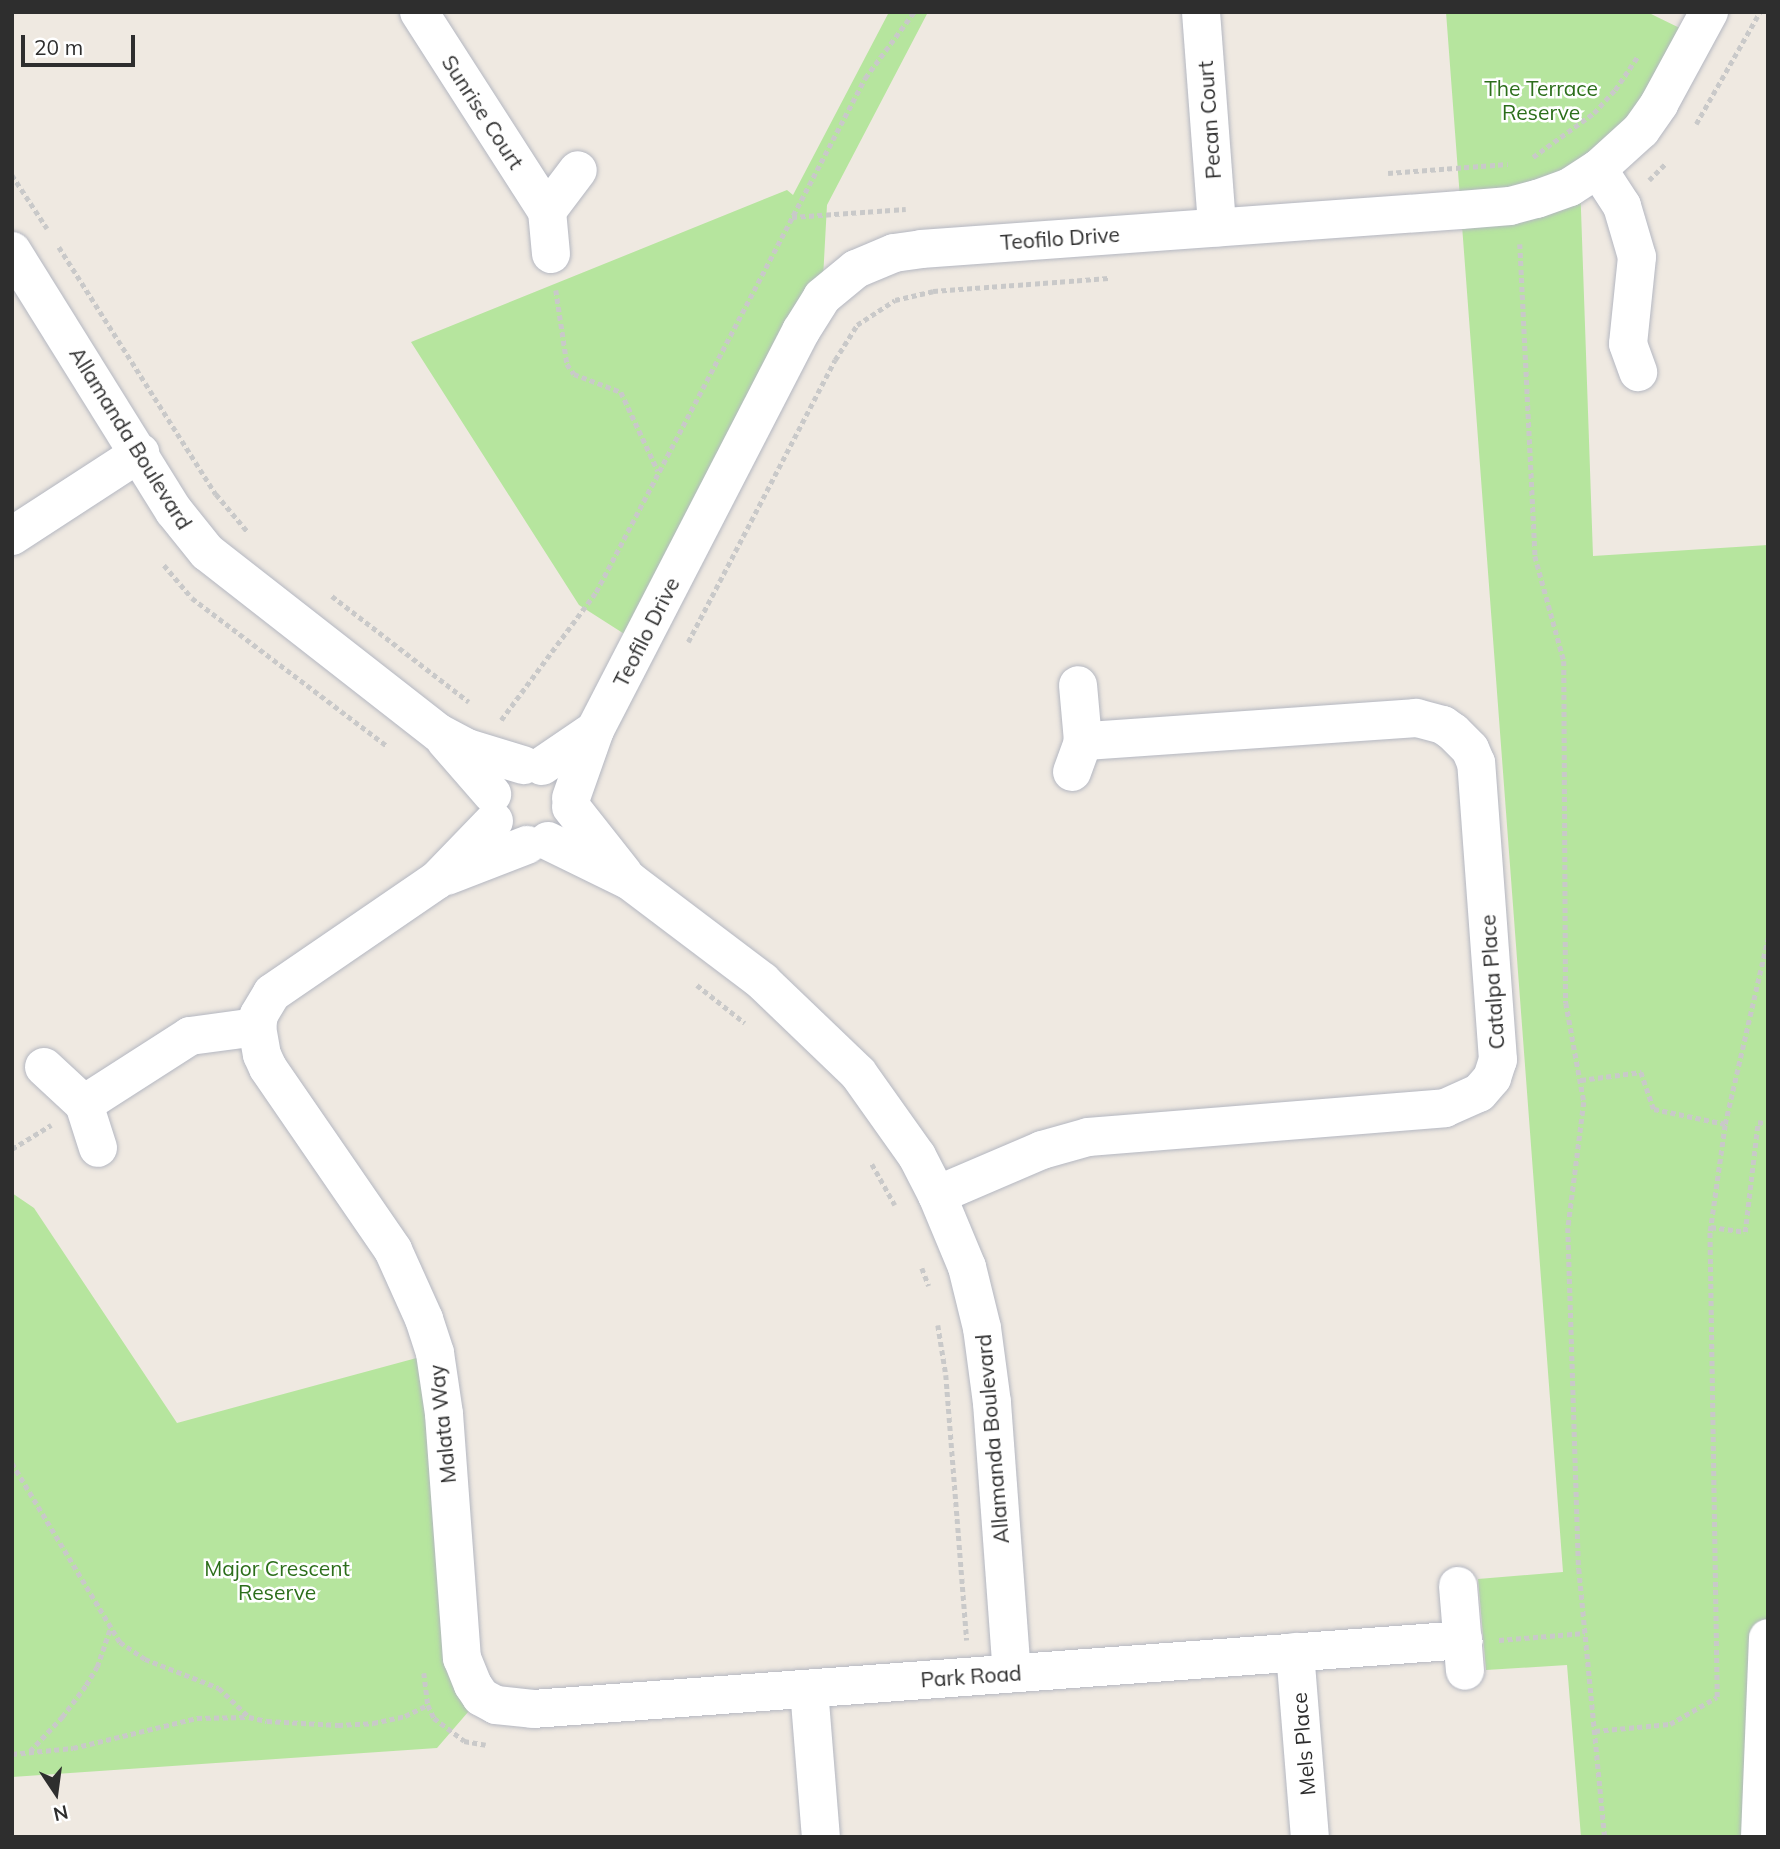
<!DOCTYPE html>
<html>
<head>
<meta charset="utf-8">
<style>
	body { margin:0 }
	#map { position:relative; width:1780px; height:1849px; overflow:hidden; background:#efe9e1; font-family:Mulish,sans-serif }
	div>[style] { position:absolute }
	.green>* { inset:0; background:#b6e59e }
	.path>* { height:4.5px; margin-top:-2.25px; transform-origin:0; background:repeating-linear-gradient(90deg,#c9c9c9 0 5px,transparent 0 8.5px) }
	.roads { filter:drop-shadow(0 0 2px #b4b7c1) drop-shadow(0 0 2px #b4b7c1) }
	.street>* { height:38px; margin:-19px; padding:0 19px; transform-origin:19px; border-radius:19px; background:#fff }
	.secondary>* { height:38px; margin:-19px; padding:0 19px; transform-origin:19px; border-radius:19px; background:#fff }
	span { translate:-50% -50%; white-space:nowrap; text-align:center; line-height:1.15; -webkit-text-stroke:5px #fff; paint-order:stroke }
	.park-label { font-size:21px; color:#2c6e1b }
	.street-label { font-size:21px; color:#2e2e2e }
	.frame { position:absolute; inset:0; border:14px solid #2e2e2e; pointer-events:none }
	.north { position:absolute; left:21px; top:1758px; width:70px; height:70px; -webkit-text-stroke:5px #fff; paint-order:stroke; rotate:167deg; font-size:19px; font-weight:700; line-height:28px; text-align:center; color:#2e2e2e }
	.north::after { content:''; display:block; margin:auto; width:24px; height:32px; background:#2e2e2e; clip-path:polygon(50% 0,100% 100%,50% 72%,0 100%) }
	.scale { position:absolute; left:21px; top:35px; width:114px; height:32px; box-sizing:border-box; border:4px solid #2e2e2e; border-top:0; padding-left:9px; font-size:21px; line-height:24px; white-space:nowrap; color:#2e2e2e; -webkit-text-stroke:5px #fff; paint-order:stroke }
</style>
</head>
<body>
<div id="map">
	<div class="green">
		<div style="clip-path:polygon(889px 12px,928px 12px,827px 205px,822px 297px,640px 644px,579px 605px,411px 342px,787px 190px,793px 195px)"></div>
		<div style="clip-path:polygon(1446px 12px,1647px 12px,1696px 36px,1580px 181px,1593px 556px,1768px 545px,1768px 1837px,1581px 1837px,1567px 1665px,1486px 1670px,1478px 1579px,1563px 1572px)"></div>
		<div style="clip-path:polygon(12px 1193px,34px 1208px,177px 1423px,435px 1353px,481px 1697px,437px 1748px,12px 1777px)"></div>
	</div>
	<div class="path">
		<div style="left:1696px;top:124px;width:129px;rotate:-60.3deg"></div>
		<div style="left:1533px;top:157px;width:75px;rotate:-35.8deg"></div>
		<div style="left:1594px;top:113px;width:31px;rotate:-48deg"></div>
		<div style="left:1615px;top:90px;width:40px;rotate:-56deg"></div>
		<div style="left:1388px;top:173px;width:120px;rotate:-4.3deg"></div>
		<div style="left:12px;top:175px;width:64px;rotate:56.6deg"></div>
		<div style="left:1649px;top:180px;width:23px;rotate:-45deg"></div>
		<div style="left:792px;top:217px;width:114px;rotate:-4deg"></div>
		<div style="left:1520px;top:244px;width:312px;rotate:87.2deg"></div>
		<div style="left:1535px;top:556px;width:109px;rotate:74.6deg"></div>
		<div style="left:1564px;top:661px;width:342px;rotate:89.7deg"></div>
		<div style="left:1566px;top:1003px;width:101px;rotate:79.7deg"></div>
		<div style="left:1584px;top:1102px;width:127px;rotate:97.2deg"></div>
		<div style="left:1568px;top:1228px;width:341px;rotate:88.2deg"></div>
		<div style="left:1579px;top:1569px;width:269px;rotate:84.5deg"></div>
		<div style="left:59px;top:247px;width:293px;rotate:57.6deg"></div>
		<div style="left:216px;top:494px;width:48px;rotate:50deg"></div>
		<div style="left:556px;top:290px;width:75px;rotate:81.5deg"></div>
		<div style="left:567px;top:364px;width:12px;rotate:55deg"></div>
		<div style="left:574px;top:374px;width:50px;rotate:21deg"></div>
		<div style="left:621px;top:392px;width:87px;rotate:64.9deg"></div>
		<div style="left:164px;top:565px;width:43px;rotate:49.7deg"></div>
		<div style="left:192px;top:598px;width:245px;rotate:37.2deg"></div>
		<div style="left:332px;top:596px;width:173px;rotate:37.7deg"></div>
		<div style="left:688px;top:642px;width:318px;rotate:-62.5deg"></div>
		<div style="left:835px;top:360px;width:41px;rotate:-57.8deg"></div>
		<div style="left:857px;top:325px;width:45px;rotate:-33.3deg"></div>
		<div style="left:895px;top:300px;width:39px;rotate:-13deg"></div>
		<div style="left:933px;top:291px;width:176px;rotate:-4.2deg"></div>
		<div style="left:501px;top:720px;width:159px;rotate:-53.4deg"></div>
		<div style="left:596px;top:592px;width:580px;rotate:-62.37deg"></div>
		<div style="left:865px;top:78px;width:82px;rotate:-53.4deg"></div>
		<div style="left:697px;top:985px;width:61px;rotate:38.4deg"></div>
		<div style="left:1581px;top:1080px;width:61px;rotate:-7.6deg"></div>
		<div style="left:1641px;top:1072px;width:39px;rotate:71deg"></div>
		<div style="left:1654px;top:1109px;width:73px;rotate:11.9deg"></div>
		<div style="left:12px;top:1149px;width:46px;rotate:-31.6deg"></div>
		<div style="left:872px;top:1164px;width:47px;rotate:60.7deg"></div>
		<div style="left:1711px;top:1227px;width:34px;rotate:8deg"></div>
		<div style="left:1745px;top:1232px;width:111px;rotate:-83.3deg"></div>
		<div style="left:1758px;top:1122px;width:10px;rotate:11deg"></div>
		<div style="left:922px;top:1268px;width:19px;rotate:69deg"></div>
		<div style="left:938px;top:1325px;width:51px;rotate:80.9deg"></div>
		<div style="left:946px;top:1375px;width:266px;rotate:85.5deg"></div>
		<div style="left:12px;top:1463px;width:209px;rotate:58.9deg"></div>
		<div style="left:120px;top:1642px;width:30px;rotate:34deg"></div>
		<div style="left:145px;top:1659px;width:79px;rotate:21.4deg"></div>
		<div style="left:219px;top:1688px;width:42px;rotate:44deg"></div>
		<div style="left:249px;top:1717px;width:18px;rotate:13deg"></div>
		<div style="left:267px;top:1721px;width:71px;rotate:3.2deg"></div>
		<div style="left:338px;top:1725px;width:35px;rotate:-3deg"></div>
		<div style="left:373px;top:1723px;width:33px;rotate:-12deg"></div>
		<div style="left:405px;top:1716px;width:25px;rotate:-26deg"></div>
		<div style="left:1499px;top:1640px;width:86px;rotate:-4.7deg"></div>
		<div style="left:424px;top:1673px;width:32px;rotate:83deg"></div>
		<div style="left:428px;top:1705px;width:14px;rotate:65deg"></div>
		<div style="left:434px;top:1718px;width:38px;rotate:37deg"></div>
		<div style="left:464px;top:1741px;width:22px;rotate:10deg"></div>
		<div style="left:1595px;top:1731px;width:75px;rotate:-5.3deg"></div>
		<div style="left:1670px;top:1724px;width:54px;rotate:-29.9deg"></div>
		<div style="left:1717px;top:1697px;width:466px;rotate:-90.9deg"></div>
		<div style="left:1710px;top:1231px;width:108px;rotate:-82deg"></div>
		<div style="left:1725px;top:1124px;width:191px;rotate:-77deg"></div>
		<div style="left:30px;top:1751px;width:47px;rotate:-46.7deg"></div>
		<div style="left:62px;top:1717px;width:40px;rotate:-53deg"></div>
		<div style="left:86px;top:1685px;width:21px;rotate:-59deg"></div>
		<div style="left:97px;top:1667px;width:40px;rotate:-71.1deg"></div>
		<div style="left:12px;top:1754px;width:61px;rotate:-5.6deg"></div>
		<div style="left:73px;top:1748px;width:128px;rotate:-13.6deg"></div>
		<div style="left:197px;top:1718px;width:51px;rotate:-1.1deg"></div>
	</div>
	<div class="roads">
		<div class="street">
			<div style="left:419px;top:12px;width:237px;rotate:57.3deg"></div>
			<div style="left:1201px;top:12px;width:216px;rotate:85.7deg"></div>
			<div style="left:1598px;top:169px;width:44px;rotate:57deg"></div>
			<div style="left:1622px;top:206px;width:53px;rotate:73.6deg"></div>
			<div style="left:1637px;top:257px;width:87px;rotate:95.9deg"></div>
			<div style="left:1628px;top:344px;width:30px;rotate:70deg"></div>
			<div style="left:12px;top:251px;width:306px;rotate:58.1deg"></div>
			<div style="left:174px;top:511px;width:53px;rotate:51.2deg"></div>
			<div style="left:207px;top:552px;width:294px;rotate:38deg"></div>
			<div style="left:439px;top:733px;width:32px;rotate:28deg"></div>
			<div style="left:467px;top:748px;width:59px;rotate:16.9deg"></div>
			<div style="left:551px;top:254px;width:43px;rotate:-95.3deg"></div>
			<div style="left:547px;top:211px;width:51px;rotate:-52.9deg"></div>
			<div style="left:12px;top:536px;width:153px;rotate:-33deg"></div>
			<div style="left:445px;top:740px;width:72px;rotate:49deg"></div>
			<div style="left:542px;top:766px;width:64px;rotate:-34.2deg"></div>
			<div style="left:1072px;top:772px;width:33px;rotate:-70deg"></div>
			<div style="left:1083px;top:741px;width:56px;rotate:-95.1deg"></div>
			<div style="left:571px;top:798px;width:72px;rotate:-70.6deg"></div>
			<div style="left:595px;top:730px;width:449px;rotate:-62.7deg"></div>
			<div style="left:801px;top:331px;width:40px;rotate:-58deg"></div>
			<div style="left:822px;top:297px;width:44px;rotate:-39.5deg"></div>
			<div style="left:856px;top:269px;width:41px;rotate:-22.8deg"></div>
			<div style="left:894px;top:253px;width:27px;rotate:-8deg"></div>
			<div style="left:921px;top:249px;width:541px;rotate:-4.13deg"></div>
			<div style="left:1461px;top:210px;width:49px;rotate:-4.7deg"></div>
			<div style="left:1510px;top:206px;width:28px;rotate:-15deg"></div>
			<div style="left:1537px;top:199px;width:35px;rotate:-20deg"></div>
			<div style="left:1570px;top:187px;width:33px;rotate:-33deg"></div>
			<div style="left:1598px;top:169px;width:58px;rotate:-42.2deg"></div>
			<div style="left:1641px;top:130px;width:32px;rotate:-55deg"></div>
			<div style="left:1659px;top:104px;width:105px;rotate:-61.5deg"></div>
			<div style="left:571px;top:807px;width:85px;rotate:51.7deg"></div>
			<div style="left:494px;top:821px;width:82px;rotate:134deg"></div>
			<div style="left:437px;top:880px;width:200px;rotate:145.6deg"></div>
			<div style="left:272px;top:993px;width:26px;rotate:121deg"></div>
			<div style="left:259px;top:1015px;width:12px;rotate:99deg"></div>
			<div style="left:257px;top:1027px;width:28px;rotate:80deg"></div>
			<div style="left:262px;top:1055px;width:14px;rotate:65deg"></div>
			<div style="left:268px;top:1068px;width:221px;rotate:55.5deg"></div>
			<div style="left:393px;top:1250px;width:76px;rotate:65.8deg"></div>
			<div style="left:424px;top:1319px;width:36px;rotate:72deg"></div>
			<div style="left:435px;top:1353px;width:62px;rotate:81.6deg"></div>
			<div style="left:444px;top:1414px;width:245px;rotate:85.8deg"></div>
			<div style="left:462px;top:1658px;width:29px;rotate:68deg"></div>
			<div style="left:473px;top:1685px;width:14px;rotate:56deg"></div>
			<div style="left:481px;top:1697px;width:17px;rotate:28deg"></div>
			<div style="left:496px;top:1705px;width:37px;rotate:6deg"></div>
			<div style="left:533px;top:1709px;width:933px;rotate:-4.24deg"></div>
			<div style="left:548px;top:841px;width:91px;rotate:26deg"></div>
			<div style="left:630px;top:881px;width:166px;rotate:37.1deg"></div>
			<div style="left:762px;top:981px;width:133px;rotate:43.8deg"></div>
			<div style="left:858px;top:1073px;width:102px;rotate:54.6deg"></div>
			<div style="left:917px;top:1156px;width:44px;rotate:62.9deg"></div>
			<div style="left:937px;top:1195px;width:78px;rotate:67.4deg"></div>
			<div style="left:967px;top:1267px;width:63px;rotate:76.2deg"></div>
			<div style="left:982px;top:1328px;width:76px;rotate:82.4deg"></div>
			<div style="left:992px;top:1403px;width:271px;rotate:85.8deg"></div>
			<div style="left:447px;top:876px;width:86px;rotate:-21.2deg"></div>
			<div style="left:44px;top:1067px;width:54px;rotate:42.8deg"></div>
			<div style="left:84px;top:1104px;width:46px;rotate:72.3deg"></div>
			<div style="left:84px;top:1104px;width:126px;rotate:-32.7deg"></div>
			<div style="left:190px;top:1036px;width:68px;rotate:-7.7deg"></div>
			<div style="left:937px;top:1195px;width:114px;rotate:-23.2deg"></div>
			<div style="left:1042px;top:1150px;width:48px;rotate:-15.8deg"></div>
			<div style="left:1088px;top:1137px;width:358px;rotate:-4.6deg"></div>
			<div style="left:1445px;top:1108px;width:37px;rotate:-24deg"></div>
			<div style="left:1479px;top:1093px;width:20px;rotate:-49deg"></div>
			<div style="left:1492px;top:1078px;width:19px;rotate:-72deg"></div>
			<div style="left:1498px;top:1060px;width:298px;rotate:-94.2deg"></div>
			<div style="left:1476px;top:763px;width:15px;rotate:-113deg"></div>
			<div style="left:1470px;top:749px;width:24px;rotate:-135deg"></div>
			<div style="left:1453px;top:732px;width:12px;rotate:-145deg"></div>
			<div style="left:1443px;top:725px;width:28px;rotate:-165deg"></div>
			<div style="left:1416px;top:718px;width:334px;rotate:176deg"></div>
			<div style="left:1458px;top:1586px;width:85px;rotate:85.3deg"></div>
			<div style="left:1295px;top:1652px;width:186px;rotate:85.4deg"></div>
			<div style="left:809px;top:1689px;width:148px;rotate:85.4deg"></div>
		</div>
		<div class="secondary">
			<div style="left:1760px;top:1837px;width:199px;rotate:-87.7deg"></div>
		</div>
	</div>
	<div class="park-label">
		<span style="left:1541px;top:100px">The Terrace<br>Reserve</span>
		<span style="left:277px;top:1580px">Major Crescent<br>Reserve</span>
	</div>
	<div class="street-label">
		<span style="left:483px;top:112px;rotate:57deg">Sunrise Court</span>
		<span style="left:1209px;top:120px;rotate:-94deg">Pecan Court</span>
		<span style="left:1060px;top:238px;rotate:-4deg">Teofilo Drive</span>
		<span style="left:131px;top:438px;rotate:58deg">Allamanda Boulevard</span>
		<span style="left:646px;top:632px;rotate:-63deg">Teofilo Drive</span>
		<span style="left:1492px;top:982px;rotate:-94deg">Catalpa Place</span>
		<span style="left:442px;top:1424px;rotate:-96deg">Malata Way</span>
		<span style="left:992px;top:1439px;rotate:-95deg">Allamanda Boulevard</span>
		<span style="left:971px;top:1676px;rotate:-4deg">Park Road</span>
		<span style="left:1303px;top:1744px;rotate:-95deg">Mels Place</span>
	</div>
	<div class="frame"></div>
	<div class="north">N</div>
	<div class="scale">20 m</div>
</div>
</body>
</html>
